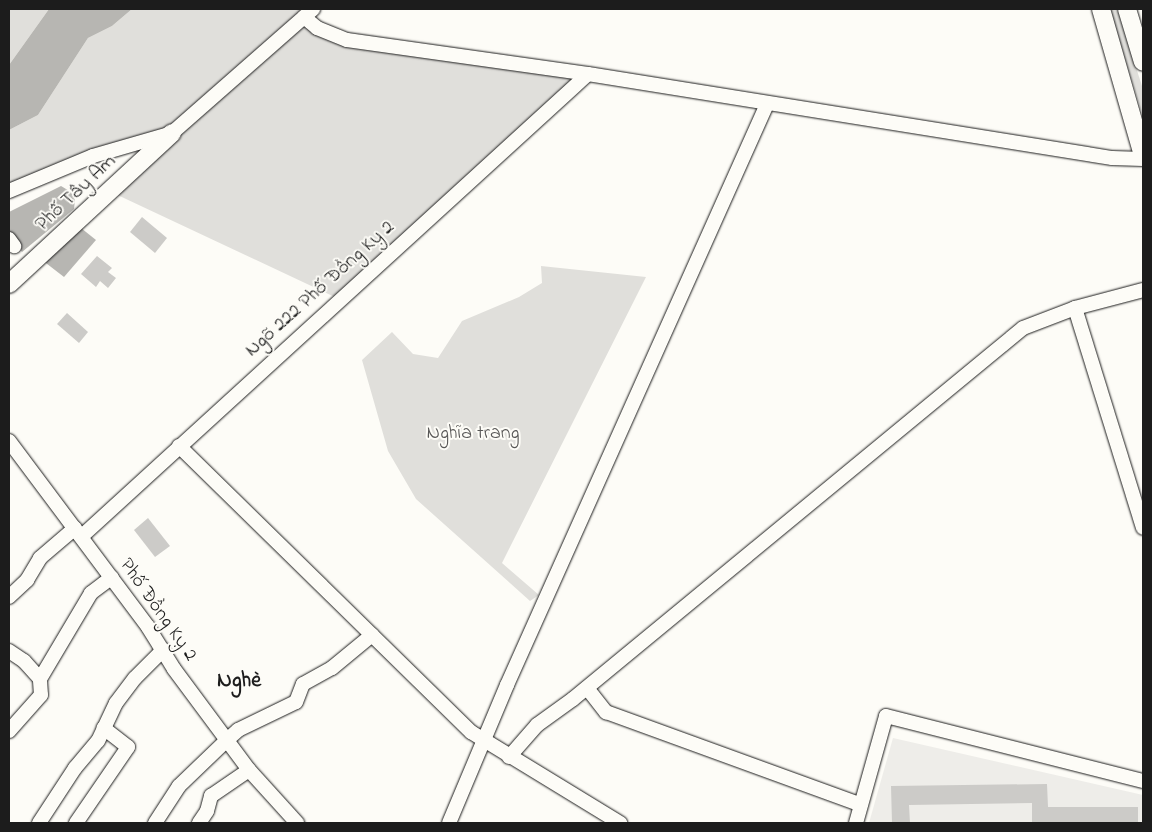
<!DOCTYPE html>
<html>
<head>
<meta charset="utf-8">
<style>
	body { margin:0 }
	#map { position:relative; width:1152px; height:832px; overflow:hidden; background:#fdfcf7; font-family:"Indie Flower",sans-serif }
	div>[style] { position:absolute }
	.built>* { inset:0; background:#eeede9 }
	.green>* { inset:0; background:#e0dfdb }
	.water>* { inset:0; background:#b7b6b2 }
	.building>* { inset:0; background:#cccbc8 }
	.roads { filter:drop-shadow(0 0 1px #1c1c1c) drop-shadow(0 0 1px #1c1c1c) }
	.minor>* { height:14px; margin:-7px; padding:0 7px; transform-origin:7px; border-radius:7px; background:#fdfcf7 }
	.major>* { height:18px; margin:-9px; padding:0 9px; transform-origin:9px; border-radius:9px; background:#fdfcf7 }
	span { translate:-50% -50%; white-space:nowrap; text-align:center; line-height:1.15; -webkit-text-stroke:4px #fdfcf7; paint-order:stroke }
	.street-label { font-size:20px; color:#1c1c1c }
	.park-label { font-size:20px; color:#575655 }
	.quarter-label { font-size:22px; color:#1c1c1c; font-weight:700 }
	.frame { position:absolute; inset:0; border:10px solid #1c1c1c; pointer-events:none }
</style>
</head>
<body>
<div id="map">
	<div class="built">
		<div style="clip-path:polygon(893px 738px,1143px 795px,1143px 823px,869px 823px)"></div>
	</div>
	<div class="green">
		<div style="clip-path:polygon(9px 9px,49px 9px,9px 65px)"></div>
		<div style="clip-path:polygon(132px 9px,313px 9px,304px 16px,317px 28px,588px 74px,339px 299px,109px 191px,170px 134px,9px 191px,9px 130px,38px 115px,88px 38px,112px 26px)"></div>
		<div style="clip-path:polygon(1110px 9px,1117px 9px,1143px 89px,1143px 117px)"></div>
		<div style="clip-path:polygon(541px 266px,646px 277px,502px 563px,539px 595px,530px 601px,416px 499px,388px 451px,362px 360px,392px 332px,413px 354px,438px 358px,462px 321px,519px 297px,542px 283px)"></div>
	</div>
	<div class="water">
		<div style="clip-path:polygon(49px 9px,132px 9px,112px 26px,88px 38px,38px 115px,9px 130px,9px 65px)"></div>
		<div style="clip-path:polygon(61px 186px,71px 192px,75px 200px,74px 209px,22px 252px,9px 236px,9px 212px)"></div>
		<div style="clip-path:polygon(81px 228px,96px 240px,64px 277px,42px 260px)"></div>
	</div>
	<div class="building">
		<div style="clip-path:polygon(142px 217px,167px 238px,155px 253px,130px 232px)"></div>
		<div style="clip-path:polygon(97px 256px,112px 268px,108px 272px,116px 278px,108px 288px,100px 281px,96px 287px,81px 274px)"></div>
		<div style="clip-path:polygon(67px 313px,88px 332px,79px 343px,57px 324px)"></div>
		<div style="clip-path:polygon(148px 518px,170px 546px,155px 557px,134px 530px)"></div>
		<div style="clip-path:polygon(1047px 784px,1048px 807px,1138px 807px,1138px 822px,1032px 823px,1032px 803px,909px 805px,910px 823px,892px 823px,891px 786px)"></div>
	</div>
	<div class="roads">
		<div class="minor">
			<div style="left:304px;top:17px;width:17px;rotate:40deg"></div>
			<div style="left:317px;top:28px;width:32px;rotate:22deg"></div>
			<div style="left:347px;top:40px;width:243px;rotate:8deg"></div>
			<div style="left:588px;top:74px;width:531px;rotate:9.11deg"></div>
			<div style="left:1112px;top:158px;width:31px;rotate:2deg"></div>
			<div style="left:9px;top:191px;width:91px;rotate:-22.6deg"></div>
			<div style="left:93px;top:156px;width:82px;rotate:-16.2deg"></div>
			<div style="left:172px;top:133px;width:188px;rotate:-41.3deg"></div>
			<div style="left:9px;top:239px;width:9px;rotate:54deg"></div>
			<div style="left:1075px;top:308px;width:230px;rotate:72.8deg"></div>
			<div style="left:9px;top:441px;width:232px;rotate:53.2deg"></div>
			<div style="left:148px;top:627px;width:49px;rotate:58.2deg"></div>
			<div style="left:174px;top:669px;width:126px;rotate:53.4deg"></div>
			<div style="left:249px;top:770px;width:72px;rotate:47.8deg"></div>
			<div style="left:179px;top:446px;width:409px;rotate:44.4deg"></div>
			<div style="left:471px;top:732px;width:175px;rotate:31.4deg"></div>
			<div style="left:82px;top:536px;width:685px;rotate:-42.4deg"></div>
			<div style="left:9px;top:597px;width:25px;rotate:-43deg"></div>
			<div style="left:27px;top:580px;width:26px;rotate:-59deg"></div>
			<div style="left:40px;top:558px;width:46px;rotate:-40.6deg"></div>
			<div style="left:9px;top:651px;width:18px;rotate:34deg"></div>
			<div style="left:24px;top:661px;width:24px;rotate:48deg"></div>
			<div style="left:587px;top:688px;width:31px;rotate:52deg"></div>
			<div style="left:606px;top:712px;width:271px;rotate:20deg"></div>
			<div style="left:9px;top:731px;width:48px;rotate:-48.4deg"></div>
			<div style="left:41px;top:695px;width:16px;rotate:-94deg"></div>
			<div style="left:40px;top:679px;width:100px;rotate:-59.3deg"></div>
			<div style="left:91px;top:593px;width:26px;rotate:-37deg"></div>
			<div style="left:509px;top:757px;width:43px;rotate:-48.8deg"></div>
			<div style="left:537px;top:725px;width:44px;rotate:-35.8deg"></div>
			<div style="left:573px;top:699px;width:583px;rotate:-39.5deg"></div>
			<div style="left:1023px;top:328px;width:56px;rotate:-21deg"></div>
			<div style="left:1075px;top:308px;width:70px;rotate:-14.8deg"></div>
			<div style="left:39px;top:823px;width:66px;rotate:-56.8deg"></div>
			<div style="left:75px;top:768px;width:35px;rotate:-50deg"></div>
			<div style="left:98px;top:741px;width:42px;rotate:-64.7deg"></div>
			<div style="left:116px;top:703px;width:31px;rotate:-53deg"></div>
			<div style="left:135px;top:678px;width:40px;rotate:-45deg"></div>
			<div style="left:76px;top:823px;width:92px;rotate:-55.6deg"></div>
			<div style="left:128px;top:747px;width:31px;rotate:-142deg"></div>
			<div style="left:155px;top:823px;width:44px;rotate:-57deg"></div>
			<div style="left:179px;top:786px;width:66px;rotate:-43.8deg"></div>
			<div style="left:227px;top:740px;width:15px;rotate:-42deg"></div>
			<div style="left:238px;top:730px;width:64px;rotate:-25.8deg"></div>
			<div style="left:296px;top:702px;width:19px;rotate:-69deg"></div>
			<div style="left:303px;top:684px;width:33px;rotate:-29deg"></div>
			<div style="left:332px;top:668px;width:52px;rotate:-39.5deg"></div>
			<div style="left:199px;top:823px;width:14px;rotate:-56deg"></div>
			<div style="left:207px;top:811px;width:16px;rotate:-75deg"></div>
			<div style="left:211px;top:796px;width:46px;rotate:-34.4deg"></div>
			<div style="left:449px;top:823px;width:150px;rotate:-67.2deg"></div>
			<div style="left:507px;top:685px;width:637px;rotate:-65.89deg"></div>
			<div style="left:856px;top:823px;width:111px;rotate:-74.3deg"></div>
			<div style="left:886px;top:716px;width:265px;rotate:14.2deg"></div>
		</div>
		<div class="major">
			<div style="left:1101px;top:9px;width:152px;rotate:74deg"></div>
			<div style="left:1127px;top:9px;width:55px;rotate:73.2deg"></div>
			<div style="left:9px;top:284px;width:222px;rotate:-42.8deg"></div>
		</div>
	</div>
	<div class="street-label">
		<span style="left:76px;top:193px;rotate:-43deg">Phố Tây Am</span>
		<span style="left:320px;top:289px;rotate:-42deg">Ngõ 222 Phố Đồng Kỵ 2</span>
		<span style="left:158px;top:610px;rotate:55deg">Phố Đồng Kỵ 2</span>
	</div>
	<div class="park-label">
		<span style="left:473px;top:433px">Nghĩa trang</span>
	</div>
	<div class="quarter-label">
		<span style="left:239px;top:682px">Nghè</span>
	</div>
	<div class="frame"></div>
</div>
</body>
</html>
